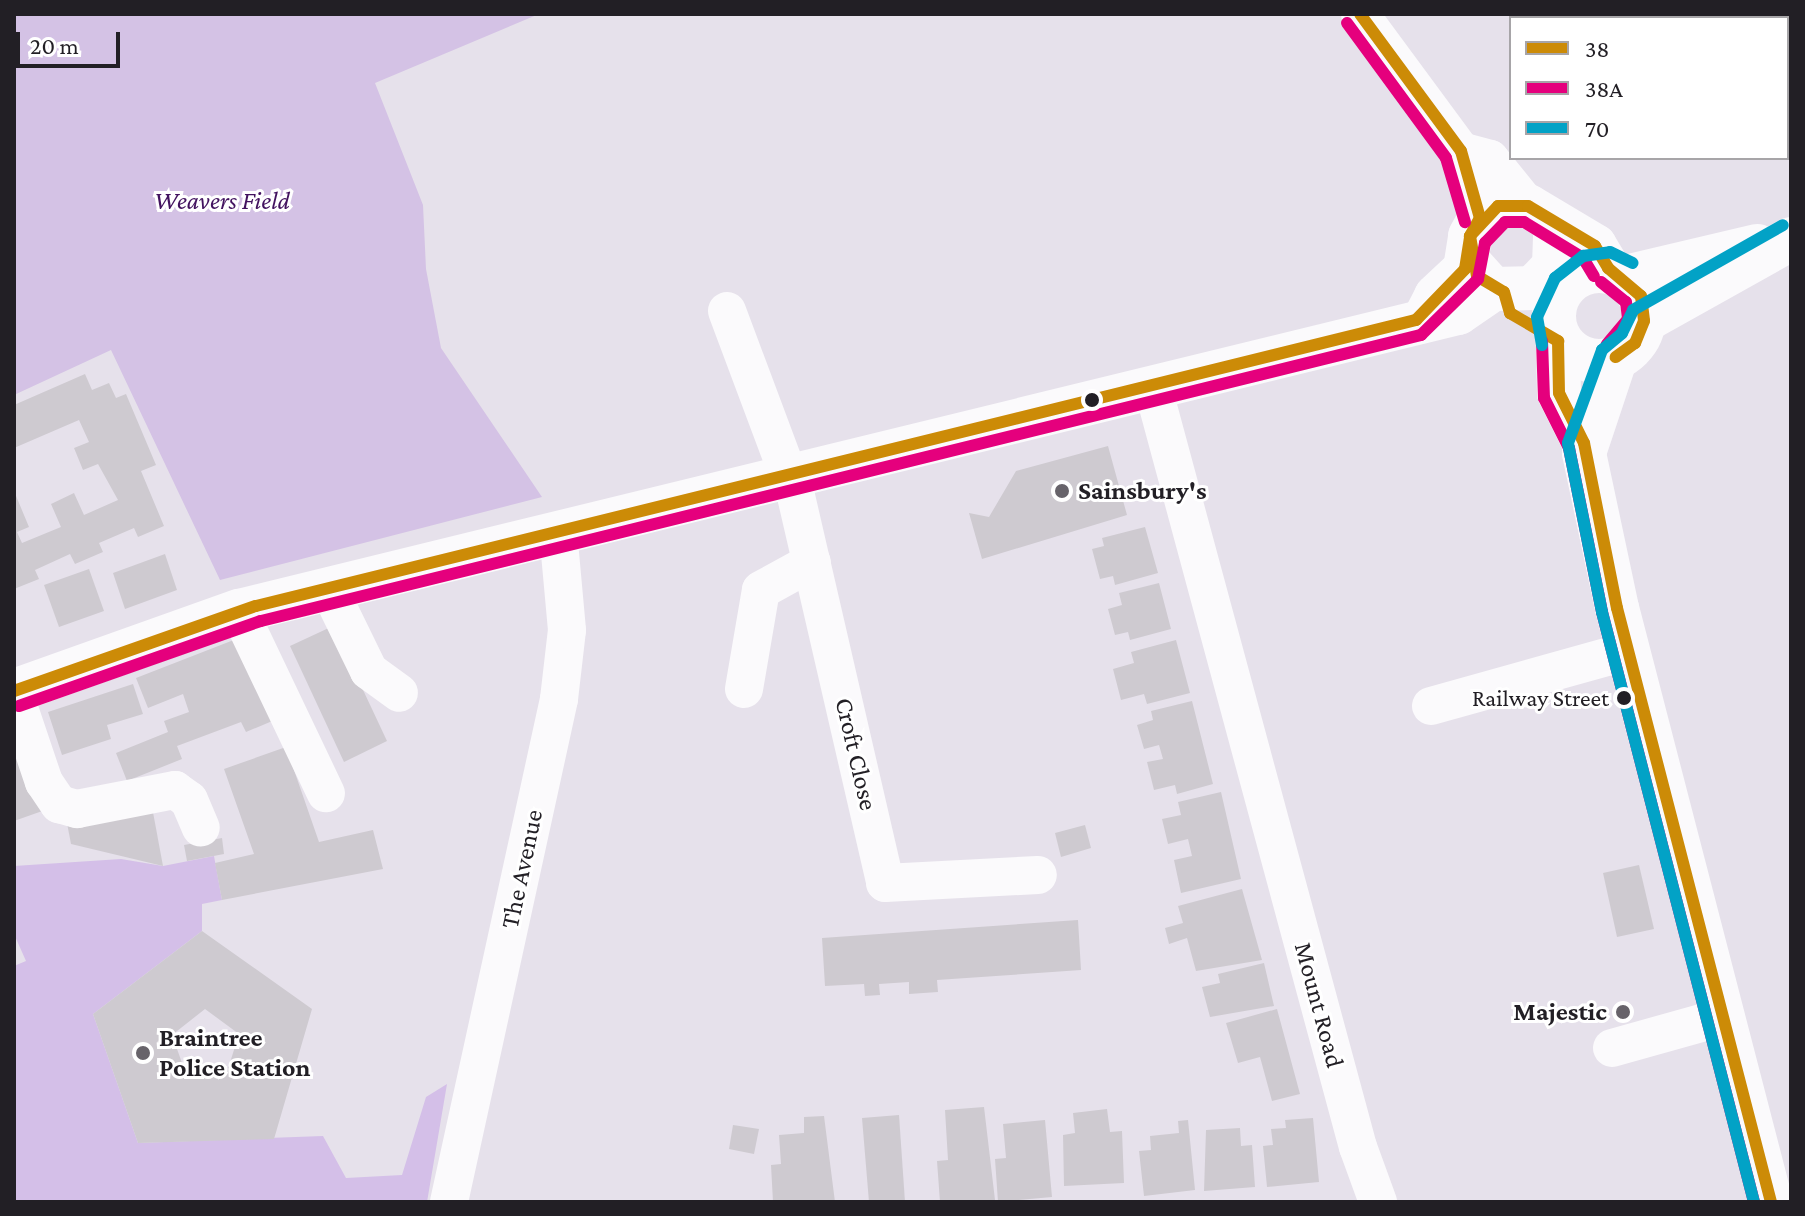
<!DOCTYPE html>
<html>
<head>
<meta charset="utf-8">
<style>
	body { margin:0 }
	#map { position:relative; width:1805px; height:1216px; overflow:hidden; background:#e6e1eb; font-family:"Crimson Pro",serif }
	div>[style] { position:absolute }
	.green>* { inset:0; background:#d4c2e5 }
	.forest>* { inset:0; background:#d4bfe8 }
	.building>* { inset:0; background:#cecad0 }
	.minor>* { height:38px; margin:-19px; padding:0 19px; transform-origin:19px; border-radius:19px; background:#fbfafc }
	.major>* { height:44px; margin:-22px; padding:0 22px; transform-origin:22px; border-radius:22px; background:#fbfafc }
	.major>.ring { margin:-22px; padding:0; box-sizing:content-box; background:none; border:44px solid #fbfafc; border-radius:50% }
	.bus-1>* { height:12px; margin:-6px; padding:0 6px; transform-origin:6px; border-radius:6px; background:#cc8b07 }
	.bus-2>* { height:12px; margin:-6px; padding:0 6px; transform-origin:6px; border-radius:6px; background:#e5007d }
	.bus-3>* { height:12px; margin:-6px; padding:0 6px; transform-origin:6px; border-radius:6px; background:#02a2c6 }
	.dots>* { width:22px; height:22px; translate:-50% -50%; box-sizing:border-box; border:4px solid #fff; border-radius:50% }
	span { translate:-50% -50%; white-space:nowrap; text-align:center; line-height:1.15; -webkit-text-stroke:6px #fff; paint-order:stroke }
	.bus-label { font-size:24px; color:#221f25 }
	.right { translate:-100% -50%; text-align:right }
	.park-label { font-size:26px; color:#42125f; font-style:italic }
	.poi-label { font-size:26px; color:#221f25; font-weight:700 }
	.left { translate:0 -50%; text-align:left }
	.street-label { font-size:26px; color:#221f25 }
	.frame { position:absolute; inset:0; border:16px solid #221f25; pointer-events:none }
	.legend { position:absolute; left:1509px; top:16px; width:280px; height:144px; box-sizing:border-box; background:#fff; border:2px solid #a7a5a8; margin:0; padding:10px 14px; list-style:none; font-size:24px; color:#221f25 }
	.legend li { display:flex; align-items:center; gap:16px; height:40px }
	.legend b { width:40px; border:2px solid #a7a5a8 }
	.scale { position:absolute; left:16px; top:32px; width:104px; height:36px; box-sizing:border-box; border:4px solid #221f25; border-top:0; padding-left:10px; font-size:24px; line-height:28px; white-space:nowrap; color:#221f25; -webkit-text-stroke:6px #fff; paint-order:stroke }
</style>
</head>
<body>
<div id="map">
	<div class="green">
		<div style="clip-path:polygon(14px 14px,539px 14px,375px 83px,423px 205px,426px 269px,441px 348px,542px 497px,220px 580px,111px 350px,14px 395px)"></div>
	</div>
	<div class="forest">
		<div style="clip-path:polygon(214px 856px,222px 900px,202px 904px,202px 931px,93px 1014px,138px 1143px,323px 1136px,346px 1178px,402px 1175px,426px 1097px,447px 1084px,427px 1202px,14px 1202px,14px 966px,26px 961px,14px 934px,14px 866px,121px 859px,163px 866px)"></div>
	</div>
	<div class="building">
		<div style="clip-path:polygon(85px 374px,92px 390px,109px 383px,116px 398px,126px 394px,156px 465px,141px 471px,164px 526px,138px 537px,134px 528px,99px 543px,103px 552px,75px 564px,70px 554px,35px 570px,39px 579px,14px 589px,14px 491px,29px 527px,17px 532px,22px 543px,61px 527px,51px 504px,74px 493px,84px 515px,118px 500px,98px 464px,83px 470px,74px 448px,89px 442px,79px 420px,14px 448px,14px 405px)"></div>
		<div style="clip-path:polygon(1108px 446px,1127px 515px,982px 559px,969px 513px,989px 517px,1016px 471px)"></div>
		<div style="clip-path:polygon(1145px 527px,1158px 573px,1115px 585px,1113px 576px,1100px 579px,1092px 549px,1104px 546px,1102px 538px)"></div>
		<div style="clip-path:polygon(165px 554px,177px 590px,125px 609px,113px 573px)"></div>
		<div style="clip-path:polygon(89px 569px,104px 611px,59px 627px,44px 585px)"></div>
		<div style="clip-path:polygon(1159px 583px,1171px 629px,1130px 640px,1128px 632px,1115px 635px,1108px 609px,1122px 605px,1119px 593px)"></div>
		<div style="clip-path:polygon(333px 626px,387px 741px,344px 762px,290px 646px)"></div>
		<div style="clip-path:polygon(244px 636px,277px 719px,246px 732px,241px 722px,177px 746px,182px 759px,127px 781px,116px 753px,168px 732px,164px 721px,189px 712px,183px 694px,148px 708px,136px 678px)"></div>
		<div style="clip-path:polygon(1176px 640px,1190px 693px,1147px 704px,1144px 694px,1121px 700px,1113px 669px,1134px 663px,1131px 652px)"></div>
		<div style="clip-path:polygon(133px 684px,143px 714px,107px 725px,111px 739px,62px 755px,48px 712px)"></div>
		<div style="clip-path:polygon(1192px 701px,1213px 784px,1177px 794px,1175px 785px,1154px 790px,1147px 762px,1163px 759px,1159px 745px,1144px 749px,1137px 725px,1153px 720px,1151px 711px)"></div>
		<div style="clip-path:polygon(14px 733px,48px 809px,14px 821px)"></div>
		<div style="clip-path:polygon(286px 747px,319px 842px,373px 830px,383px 869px,222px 900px,215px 863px,254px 854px,224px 769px)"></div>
		<div style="clip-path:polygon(1221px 792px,1241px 879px,1181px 893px,1174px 860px,1192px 856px,1188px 839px,1168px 844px,1162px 819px,1181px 815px,1178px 802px)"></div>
		<div style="clip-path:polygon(152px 807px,163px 866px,71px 844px,67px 823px)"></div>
		<div style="clip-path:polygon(1085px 825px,1091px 848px,1061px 857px,1055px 833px)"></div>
		<div style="clip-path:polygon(222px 838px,224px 854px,187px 861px,184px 845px)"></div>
		<div style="clip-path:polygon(1639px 865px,1654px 929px,1617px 937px,1603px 873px)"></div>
		<div style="clip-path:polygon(1242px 889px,1262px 960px,1196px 971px,1187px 938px,1169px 944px,1165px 928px,1183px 923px,1178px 906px)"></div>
		<div style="clip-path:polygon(1078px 920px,1081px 970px,937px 980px,938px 992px,909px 994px,909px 982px,879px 984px,880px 995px,865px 996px,864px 984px,825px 986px,822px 938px)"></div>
		<div style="clip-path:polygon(evenodd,202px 931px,312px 1009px,274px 1139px,138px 1143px,93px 1014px,202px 931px,205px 1009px,239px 1034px,227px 1072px,186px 1074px,172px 1035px,205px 1009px)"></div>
		<div style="clip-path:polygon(1264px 963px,1274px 1006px,1210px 1017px,1202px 987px,1220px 983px,1218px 974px)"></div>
		<div style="clip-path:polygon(1277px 1009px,1300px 1094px,1272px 1101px,1260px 1057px,1238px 1063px,1226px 1023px)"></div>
		<div style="clip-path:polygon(984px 1107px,995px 1200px,940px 1202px,937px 1161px,948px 1160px,945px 1110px)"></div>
		<div style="clip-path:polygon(1107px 1109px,1110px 1132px,1122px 1131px,1124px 1183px,1064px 1186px,1063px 1135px,1075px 1133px,1073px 1113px)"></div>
		<div style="clip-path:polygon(899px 1115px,905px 1202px,869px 1202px,862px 1118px)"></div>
		<div style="clip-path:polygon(824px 1116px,835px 1202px,773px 1202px,771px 1165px,781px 1164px,779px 1135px,804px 1133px,804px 1117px)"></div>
		<div style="clip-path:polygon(1313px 1118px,1319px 1182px,1267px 1187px,1263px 1146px,1273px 1145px,1271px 1129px,1286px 1128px,1285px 1120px)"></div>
		<div style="clip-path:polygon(1045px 1120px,1052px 1197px,998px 1202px,995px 1159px,1006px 1158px,1003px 1124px)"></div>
		<div style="clip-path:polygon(1188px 1120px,1195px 1190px,1144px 1196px,1139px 1151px,1151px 1150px,1150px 1136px,1179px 1133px,1178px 1121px)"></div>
		<div style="clip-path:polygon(733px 1125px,759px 1129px,754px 1154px,729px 1149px)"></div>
		<div style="clip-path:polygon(1240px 1128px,1241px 1146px,1252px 1145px,1255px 1187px,1204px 1191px,1206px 1130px)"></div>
	</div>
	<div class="minor">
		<div style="left:1360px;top:14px;width:170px;rotate:53.6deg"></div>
		<div style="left:1461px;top:151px;width:70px;rotate:74.2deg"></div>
		<div style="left:1461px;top:151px;width:30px;rotate:15deg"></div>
		<div style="left:1490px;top:159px;width:60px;rotate:51deg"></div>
		<div style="left:727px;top:311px;width:197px;rotate:69.5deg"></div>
		<div style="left:796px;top:496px;width:397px;rotate:77deg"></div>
		<div style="left:885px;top:883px;width:153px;rotate:-3deg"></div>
		<div style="left:1153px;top:388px;width:786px;rotate:74.89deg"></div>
		<div style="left:1358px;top:1147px;width:59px;rotate:70deg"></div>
		<div style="left:328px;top:587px;width:93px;rotate:64deg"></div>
		<div style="left:369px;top:671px;width:37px;rotate:36deg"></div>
		<div style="left:239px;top:611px;width:202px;rotate:64.5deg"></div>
		<div style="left:744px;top:689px;width:100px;rotate:-80.3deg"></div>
		<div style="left:761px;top:590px;width:58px;rotate:-28.8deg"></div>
		<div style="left:14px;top:693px;width:94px;rotate:71.4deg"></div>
		<div style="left:44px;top:782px;width:27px;rotate:56deg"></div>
		<div style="left:59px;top:804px;width:19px;rotate:16deg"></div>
		<div style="left:77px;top:809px;width:100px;rotate:-11deg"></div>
		<div style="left:175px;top:790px;width:17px;rotate:36deg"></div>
		<div style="left:189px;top:800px;width:30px;rotate:67deg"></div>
		<div style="left:1431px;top:706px;width:205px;rotate:-15.6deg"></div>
		<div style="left:1612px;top:1048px;width:115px;rotate:-15.6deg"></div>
		<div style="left:449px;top:1202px;width:515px;rotate:-77.66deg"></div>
		<div style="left:559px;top:699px;width:69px;rotate:-83.4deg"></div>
		<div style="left:567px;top:630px;width:98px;rotate:-95.2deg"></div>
	</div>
	<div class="major">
		<div style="left:1473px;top:267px;width:30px;rotate:48deg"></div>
		<div style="left:1493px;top:289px;width:40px;rotate:-1.4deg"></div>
		<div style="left:1533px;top:288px;width:30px;rotate:-46deg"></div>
		<div style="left:1554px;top:266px;width:30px;rotate:-88deg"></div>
		<div class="ring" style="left:1554px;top:271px;width:46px;height:46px"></div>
		<div style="left:1626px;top:277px;width:135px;rotate:-13.3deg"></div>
		<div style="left:1426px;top:316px;width:22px;rotate:-63deg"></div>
		<div style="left:1436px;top:296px;width:40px;rotate:-43deg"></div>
		<div style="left:1465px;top:269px;width:33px;rotate:-81deg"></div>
		<div style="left:1470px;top:236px;width:21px;rotate:-61deg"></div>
		<div style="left:1480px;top:218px;width:22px;rotate:-34deg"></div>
		<div style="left:1498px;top:206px;width:30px"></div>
		<div style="left:1528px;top:206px;width:78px;rotate:30.8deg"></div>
		<div style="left:1595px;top:246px;width:26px;rotate:59deg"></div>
		<div style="left:1644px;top:321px;width:168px;rotate:-29.2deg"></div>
		<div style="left:1558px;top:341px;width:52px;rotate:88.9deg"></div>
		<div style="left:1559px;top:393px;width:56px;rotate:63.4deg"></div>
		<div style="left:1616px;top:357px;width:101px;rotate:108.4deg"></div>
		<div style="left:1584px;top:453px;width:158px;rotate:78deg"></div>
		<div style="left:1617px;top:608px;width:614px;rotate:75.47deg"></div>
		<div style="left:14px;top:691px;width:239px;rotate:-19.6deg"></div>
		<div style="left:239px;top:611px;width:1255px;rotate:-13.74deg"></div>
		<div style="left:1458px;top:313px;width:42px;rotate:-34.4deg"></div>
	</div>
	<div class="bus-1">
		<div style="left:1360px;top:14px;width:170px;rotate:53.6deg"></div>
		<div style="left:1461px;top:151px;width:70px;rotate:74.2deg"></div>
		<div style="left:1480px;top:218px;width:21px;rotate:119deg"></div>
		<div style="left:1470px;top:236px;width:41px;rotate:80.1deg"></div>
		<div style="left:1477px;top:276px;width:31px;rotate:31deg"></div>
		<div style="left:1504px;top:292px;width:22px;rotate:74deg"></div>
		<div style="left:1510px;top:313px;width:56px;rotate:30.3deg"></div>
		<div style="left:1558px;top:341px;width:52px;rotate:88.9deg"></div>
		<div style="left:1559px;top:393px;width:56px;rotate:63.4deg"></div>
		<div style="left:1584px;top:443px;width:168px;rotate:78.7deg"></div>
		<div style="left:1617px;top:608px;width:614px;rotate:75.47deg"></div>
		<div style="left:1608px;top:268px;width:43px;rotate:40.3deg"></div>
		<div style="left:1641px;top:296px;width:25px;rotate:83deg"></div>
		<div style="left:1644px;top:321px;width:24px;rotate:112deg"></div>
		<div style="left:1635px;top:343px;width:24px;rotate:144deg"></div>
		<div style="left:14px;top:691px;width:256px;rotate:-19.4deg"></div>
		<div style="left:256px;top:606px;width:1195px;rotate:-13.85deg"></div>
		<div style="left:1416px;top:320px;width:71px;rotate:-46.1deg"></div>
		<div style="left:1465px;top:269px;width:33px;rotate:-81deg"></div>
		<div style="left:1470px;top:236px;width:41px;rotate:-47deg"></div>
		<div style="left:1498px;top:206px;width:30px"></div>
		<div style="left:1528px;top:206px;width:78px;rotate:30.8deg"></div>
		<div style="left:1595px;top:246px;width:26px;rotate:59deg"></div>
	</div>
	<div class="bus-2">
		<div style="left:1347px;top:23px;width:167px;rotate:53.7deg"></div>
		<div style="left:1446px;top:158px;width:67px;rotate:73.5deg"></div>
		<div style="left:1601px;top:282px;width:32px;rotate:39deg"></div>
		<div style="left:1626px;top:302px;width:17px;rotate:83deg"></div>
		<div style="left:1628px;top:319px;width:33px;rotate:130deg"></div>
		<div style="left:1542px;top:341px;width:57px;rotate:88deg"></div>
		<div style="left:1544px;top:398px;width:56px;rotate:63.4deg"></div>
		<div style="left:1569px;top:448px;width:167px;rotate:78.6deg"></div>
		<div style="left:1602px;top:612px;width:609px;rotate:75.55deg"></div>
		<div style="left:19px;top:706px;width:256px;rotate:-19.4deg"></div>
		<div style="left:261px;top:621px;width:1195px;rotate:-13.85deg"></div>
		<div style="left:1421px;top:335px;width:80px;rotate:-44.5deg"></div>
		<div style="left:1478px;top:279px;width:37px;rotate:-79deg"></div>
		<div style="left:1485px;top:243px;width:29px;rotate:-46deg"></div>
		<div style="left:1505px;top:222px;width:19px"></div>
		<div style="left:1524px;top:222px;width:69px;rotate:31.4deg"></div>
		<div style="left:1583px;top:258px;width:21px;rotate:59deg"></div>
	</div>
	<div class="bus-3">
		<div style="left:1542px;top:345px;width:28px;rotate:-100deg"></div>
		<div style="left:1537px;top:317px;width:43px;rotate:-65.2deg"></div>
		<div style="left:1555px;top:278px;width:36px;rotate:-38deg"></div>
		<div style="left:1583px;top:256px;width:27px;rotate:-8deg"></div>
		<div style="left:1610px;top:252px;width:25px;rotate:26deg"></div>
		<div style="left:1754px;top:1202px;width:609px;rotate:-104.45deg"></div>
		<div style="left:1602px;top:612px;width:172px;rotate:-101.4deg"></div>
		<div style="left:1568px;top:443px;width:99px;rotate:-69.9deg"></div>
		<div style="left:1602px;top:350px;width:26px;rotate:-40deg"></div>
		<div style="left:1622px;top:333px;width:25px;rotate:-64deg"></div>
		<div style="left:1633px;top:310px;width:172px;rotate:-29.5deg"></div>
	</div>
	<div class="dots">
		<div style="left:1092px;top:400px;background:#221f25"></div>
		<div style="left:1062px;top:491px;background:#67636a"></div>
		<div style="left:1624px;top:698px;background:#221f25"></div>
		<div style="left:1623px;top:1012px;background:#67636a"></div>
		<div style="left:143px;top:1053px;background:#67636a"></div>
	</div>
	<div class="bus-label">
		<span class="right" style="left:1609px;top:698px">Railway Street</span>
	</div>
	<div class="park-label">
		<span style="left:222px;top:201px">Weavers Field</span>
	</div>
	<div class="poi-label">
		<span class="left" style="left:1078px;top:491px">Sainsbury's</span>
		<span class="right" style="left:1607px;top:1012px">Majestic</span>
		<span class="left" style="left:159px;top:1053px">Braintree<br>Police Station</span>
	</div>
	<div class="street-label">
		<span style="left:856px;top:754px;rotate:77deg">Croft Close</span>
		<span style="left:522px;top:869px;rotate:-78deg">The Avenue</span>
		<span style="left:1319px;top:1005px;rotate:75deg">Mount Road</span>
	</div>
	<div class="frame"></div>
	<ul class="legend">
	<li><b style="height:10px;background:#cc8b07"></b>38</li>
	<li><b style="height:10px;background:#e5007d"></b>38A</li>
	<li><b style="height:10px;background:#02a2c6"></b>70</li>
	</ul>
	<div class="scale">20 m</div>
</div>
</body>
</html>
